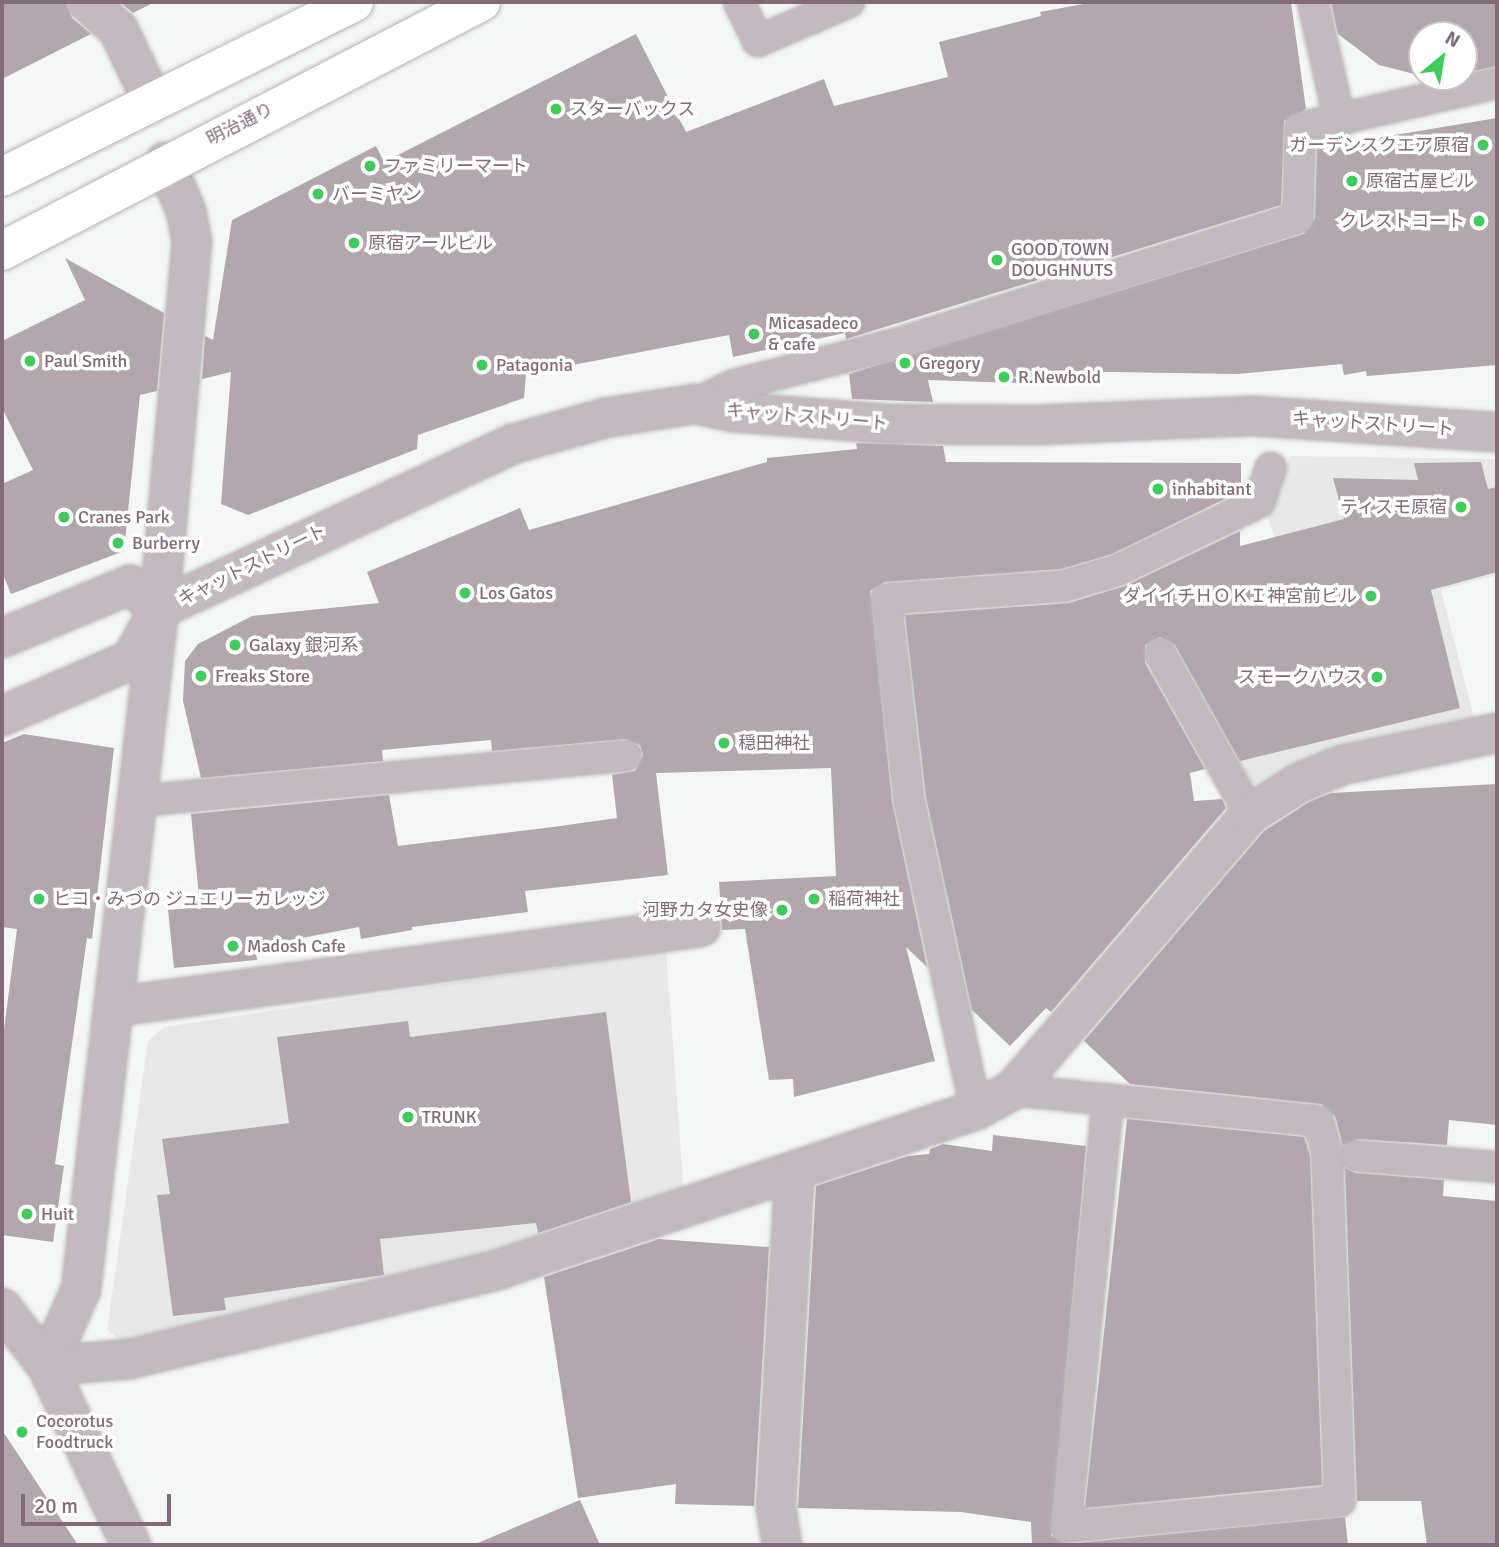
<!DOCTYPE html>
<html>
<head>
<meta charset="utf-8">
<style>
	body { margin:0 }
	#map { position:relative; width:1499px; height:1547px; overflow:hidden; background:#f5f7f7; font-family:Signika,"Noto Sans JP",sans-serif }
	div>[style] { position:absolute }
	.built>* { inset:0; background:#e8e8e9 }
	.building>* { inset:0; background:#b3a7ae }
	.roads { filter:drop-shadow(0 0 2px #b8b1b5) drop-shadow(0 0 2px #b8b1b5) }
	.service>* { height:30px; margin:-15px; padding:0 15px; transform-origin:15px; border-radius:15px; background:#c2babf }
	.minor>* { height:38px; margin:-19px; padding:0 19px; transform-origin:19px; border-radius:19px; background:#c2babf }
	.primary>* { height:38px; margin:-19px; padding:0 19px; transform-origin:19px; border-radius:19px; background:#fff }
	.dots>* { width:19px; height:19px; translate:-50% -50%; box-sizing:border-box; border:4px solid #fff; border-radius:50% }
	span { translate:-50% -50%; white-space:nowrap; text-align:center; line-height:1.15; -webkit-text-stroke:7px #fff; paint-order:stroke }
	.poi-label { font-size:18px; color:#826a78 }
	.left { translate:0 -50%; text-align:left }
	.right { translate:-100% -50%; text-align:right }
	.street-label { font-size:18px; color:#826a78 }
	.frame { position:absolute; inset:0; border:4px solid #826a78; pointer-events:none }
	.north { position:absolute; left:1408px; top:21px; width:70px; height:70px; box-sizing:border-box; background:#fff; border:2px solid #cdc3c9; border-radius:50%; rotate:30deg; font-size:19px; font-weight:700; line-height:28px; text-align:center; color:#826a78 }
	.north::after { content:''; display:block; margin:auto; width:24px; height:32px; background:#40cc5a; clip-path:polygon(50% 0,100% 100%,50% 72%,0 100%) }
	.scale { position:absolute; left:21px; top:1494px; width:150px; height:32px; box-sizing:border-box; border:4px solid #826a78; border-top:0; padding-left:9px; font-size:21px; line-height:24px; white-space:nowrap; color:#826a78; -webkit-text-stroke:5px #fff; paint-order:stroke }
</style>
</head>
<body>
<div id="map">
	<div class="built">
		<div style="clip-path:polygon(1290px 456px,1497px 459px,1497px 575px,1441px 590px,1475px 722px,1339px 750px,1258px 785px,1251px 782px,1170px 642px,1290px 579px,1268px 518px)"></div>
		<div style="clip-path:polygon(666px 951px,684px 1194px,487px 1261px,128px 1345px,107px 1330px,148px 1041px,164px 1027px)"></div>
	</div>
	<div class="building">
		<div style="clip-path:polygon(2px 2px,66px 2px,72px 18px,91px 34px,2px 79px)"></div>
		<div style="clip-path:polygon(120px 2px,155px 2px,133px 13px)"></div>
		<div style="clip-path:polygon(1094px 2px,1291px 2px,1306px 109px,1284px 121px,1281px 205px,846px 339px,845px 333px,733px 357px,729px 335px,526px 374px,524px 398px,418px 435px,417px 449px,248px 515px,221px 504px,231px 372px,202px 379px,205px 336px,213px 340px,232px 220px,376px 146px,384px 162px,636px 34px,686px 132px,824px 79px,834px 106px,948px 77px,939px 42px,1041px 16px,1040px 12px)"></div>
		<div style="clip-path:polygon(1331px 2px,1497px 2px,1497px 66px,1464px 73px,1464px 35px,1422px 35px,1422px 76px,1379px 65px,1338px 34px)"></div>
		<div style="clip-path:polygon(1497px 118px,1497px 365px,1367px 376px,1366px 371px,1344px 375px,1342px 364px,1238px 374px,1049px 371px,1053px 384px,928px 380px,933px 402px,852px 399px,849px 374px,1304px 234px,1315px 218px,1317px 148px)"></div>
		<div style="clip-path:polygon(65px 258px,164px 313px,157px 391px,140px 395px,124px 551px,11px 594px,2px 572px,2px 484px,33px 470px,2px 408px,2px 341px,85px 300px)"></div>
		<div style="clip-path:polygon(856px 443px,943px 446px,946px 462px,1241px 463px,1241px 491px,1112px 554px,1061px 569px,885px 582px,870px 591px,892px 802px,927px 967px,906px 947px,935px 1061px,794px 1097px,793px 1079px,769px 1080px,745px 929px,722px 930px,719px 882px,836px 876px,831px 768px,656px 773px,668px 875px,525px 891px,528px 912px,412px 927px,412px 930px,361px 939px,359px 927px,255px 947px,257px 960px,174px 968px,168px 910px,200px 907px,191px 814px,389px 795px,398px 846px,553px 827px,617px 818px,612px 775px,635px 771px,643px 755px,640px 745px,625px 739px,492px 751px,491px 740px,382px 750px,383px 761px,201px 778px,183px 701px,185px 661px,198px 644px,252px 616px,379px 603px,367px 572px,520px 508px,529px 530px,767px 462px,767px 458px,857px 449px)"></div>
		<div style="clip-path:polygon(1481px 462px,1488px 489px,1497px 487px,1497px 572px,1431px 590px,1460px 708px,1240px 761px,1175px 645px,1160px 637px,1145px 645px,1145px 663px,1205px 769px,1190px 773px,1194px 801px,1222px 799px,1226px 808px,1051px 1012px,1046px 1008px,1010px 1046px,972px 1010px,926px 797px,905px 615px,1069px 603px,1125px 586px,1240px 531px,1240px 546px,1344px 519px,1333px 478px,1418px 480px,1414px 463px)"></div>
		<div style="clip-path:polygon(24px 734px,114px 748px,92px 939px,87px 938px,55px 1164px,64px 1166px,53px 1242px,2px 1235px,2px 1045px,17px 929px,2px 927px,2px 743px)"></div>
		<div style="clip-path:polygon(1497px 784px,1497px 1125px,1449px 1120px,1447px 1145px,1358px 1139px,1343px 1146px,1335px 1116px,1321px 1104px,1130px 1084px,1084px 1041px,1264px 831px,1309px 802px,1331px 793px)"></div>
		<div style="clip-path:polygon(606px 1012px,631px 1202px,538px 1233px,536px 1223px,380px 1239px,384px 1275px,224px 1298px,226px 1310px,173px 1316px,157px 1195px,170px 1194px,162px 1139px,289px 1123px,277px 1037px,408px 1021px,410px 1037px)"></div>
		<div style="clip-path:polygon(1127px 1119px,1304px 1137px,1310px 1156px,1322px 1485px,1085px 1508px)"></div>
		<div style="clip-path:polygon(993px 1135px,1086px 1146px,1051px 1536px,1068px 1544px,1345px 1517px,1348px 1545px,1032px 1545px,1031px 1522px,961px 1512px,798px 1508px,816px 1186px,908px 1156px,929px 1154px,930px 1149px,943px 1144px,992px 1151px)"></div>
		<div style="clip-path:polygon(1345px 1168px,1356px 1173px,1444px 1180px,1443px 1196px,1497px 1201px,1497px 1545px,1427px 1545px,1421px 1501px,1357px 1501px)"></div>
		<div style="clip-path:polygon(659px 1239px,769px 1247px,754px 1506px,675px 1504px,676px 1484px,578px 1498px,544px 1277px)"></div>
		<div style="clip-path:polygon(2px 1430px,78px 1545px,2px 1545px)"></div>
		<div style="clip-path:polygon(580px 1500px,600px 1545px,473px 1545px)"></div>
	</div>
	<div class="roads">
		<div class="service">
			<div style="left:739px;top:2px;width:43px;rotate:64deg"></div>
			<div style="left:758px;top:41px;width:99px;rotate:-23.2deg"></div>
			<div style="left:1313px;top:2px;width:123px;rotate:77.3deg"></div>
			<div style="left:695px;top:404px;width:43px;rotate:-26deg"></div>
			<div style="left:734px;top:385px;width:167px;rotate:-14.2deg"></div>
			<div style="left:896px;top:344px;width:421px;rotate:-17.4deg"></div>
			<div style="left:1298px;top:218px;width:90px;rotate:-88.7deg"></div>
			<div style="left:1300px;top:128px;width:202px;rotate:-12.9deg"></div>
			<div style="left:1160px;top:654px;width:184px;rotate:60.6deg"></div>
			<div style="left:137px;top:801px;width:491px;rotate:-5.3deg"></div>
			<div style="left:1013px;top:1090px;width:307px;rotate:5.8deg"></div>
			<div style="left:1318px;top:1121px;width:33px;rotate:74deg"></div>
			<div style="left:1327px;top:1153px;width:348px;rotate:87.9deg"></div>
			<div style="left:1340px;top:1501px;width:275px;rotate:174.6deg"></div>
			<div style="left:1066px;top:1527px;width:429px;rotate:-84.4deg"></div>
			<div style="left:976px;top:1110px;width:317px;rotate:-102.2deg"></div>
			<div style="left:909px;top:800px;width:202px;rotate:-96.5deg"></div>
			<div style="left:886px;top:599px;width:178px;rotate:-4.2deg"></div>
			<div style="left:1064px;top:586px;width:56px;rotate:-16.5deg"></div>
			<div style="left:1118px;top:570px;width:157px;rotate:-25.7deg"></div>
			<div style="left:1259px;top:502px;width:36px;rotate:-71deg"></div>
			<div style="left:1357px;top:1156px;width:140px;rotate:4.5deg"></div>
		</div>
		<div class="minor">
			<div style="left:87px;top:2px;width:41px;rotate:41.1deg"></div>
			<div style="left:118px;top:29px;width:81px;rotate:64.4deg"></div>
			<div style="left:165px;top:162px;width:53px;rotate:66.8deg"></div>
			<div style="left:186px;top:211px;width:31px;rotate:79deg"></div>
			<div style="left:192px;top:241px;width:369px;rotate:95.1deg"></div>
			<div style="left:159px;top:609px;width:684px;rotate:96.54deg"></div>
			<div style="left:81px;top:1289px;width:84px;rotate:113.8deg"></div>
			<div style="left:47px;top:1366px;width:83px;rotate:-4.8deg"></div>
			<div style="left:130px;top:1359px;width:374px;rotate:-13.6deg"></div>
			<div style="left:494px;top:1271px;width:508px;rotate:-18.47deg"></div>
			<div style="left:976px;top:1110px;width:42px;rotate:-28.4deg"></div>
			<div style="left:1013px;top:1090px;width:364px;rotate:-49.3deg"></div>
			<div style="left:1250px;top:814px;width:58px;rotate:-32.3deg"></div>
			<div style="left:1299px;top:783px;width:47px;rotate:-22.7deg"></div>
			<div style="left:1342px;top:765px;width:158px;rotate:-11.7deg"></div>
			<div style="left:2px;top:638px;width:139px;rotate:-22.5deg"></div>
			<div style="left:130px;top:585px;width:38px;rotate:40deg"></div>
			<div style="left:2px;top:716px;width:141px;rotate:-23.5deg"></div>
			<div style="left:131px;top:660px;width:58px;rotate:-61.2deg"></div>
			<div style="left:159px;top:609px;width:391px;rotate:-25deg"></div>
			<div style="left:513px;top:444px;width:96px;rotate:-15.8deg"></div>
			<div style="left:605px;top:418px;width:91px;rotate:-8.8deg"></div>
			<div style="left:695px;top:404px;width:38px;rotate:12deg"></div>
			<div style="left:732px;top:412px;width:157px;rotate:4.4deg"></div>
			<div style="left:889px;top:424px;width:146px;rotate:0.4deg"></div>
			<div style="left:1035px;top:425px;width:218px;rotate:-2.4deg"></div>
			<div style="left:1253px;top:416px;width:245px;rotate:3.8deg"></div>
			<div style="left:113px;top:1007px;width:593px;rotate:-7.75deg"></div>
			<div style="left:2px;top:1308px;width:73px;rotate:52.2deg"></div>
			<div style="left:47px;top:1366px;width:198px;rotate:64.9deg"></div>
			<div style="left:782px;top:1545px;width:39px;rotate:-99deg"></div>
			<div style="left:776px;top:1506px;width:336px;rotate:-86.8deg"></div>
		</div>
		<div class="primary">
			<div style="left:2px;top:177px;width:393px;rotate:-26.4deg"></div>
			<div style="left:2px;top:251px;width:540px;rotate:-27.47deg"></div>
		</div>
	</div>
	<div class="dots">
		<div style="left:556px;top:109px;background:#40cc5a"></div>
		<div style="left:1483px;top:145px;background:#40cc5a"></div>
		<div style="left:370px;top:166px;background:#40cc5a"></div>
		<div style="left:1352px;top:181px;background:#40cc5a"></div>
		<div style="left:318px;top:194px;background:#40cc5a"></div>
		<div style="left:1479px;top:221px;background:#40cc5a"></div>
		<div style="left:354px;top:243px;background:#40cc5a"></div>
		<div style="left:997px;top:260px;background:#40cc5a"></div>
		<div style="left:754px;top:334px;background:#40cc5a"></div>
		<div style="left:30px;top:361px;background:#40cc5a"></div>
		<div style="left:905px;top:363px;background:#40cc5a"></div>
		<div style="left:482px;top:365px;background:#40cc5a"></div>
		<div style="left:1004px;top:377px;background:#40cc5a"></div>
		<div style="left:1158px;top:489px;background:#40cc5a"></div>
		<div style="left:1461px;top:507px;background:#40cc5a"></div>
		<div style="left:64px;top:517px;background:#40cc5a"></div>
		<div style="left:118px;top:543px;background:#40cc5a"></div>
		<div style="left:465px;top:593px;background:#40cc5a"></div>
		<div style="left:1371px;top:596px;background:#40cc5a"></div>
		<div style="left:235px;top:645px;background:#40cc5a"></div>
		<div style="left:201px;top:676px;background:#40cc5a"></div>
		<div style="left:1377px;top:677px;background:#40cc5a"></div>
		<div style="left:724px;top:743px;background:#40cc5a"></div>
		<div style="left:39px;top:899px;background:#40cc5a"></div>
		<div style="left:814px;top:899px;background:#40cc5a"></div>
		<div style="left:782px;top:910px;background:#40cc5a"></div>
		<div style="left:233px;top:946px;background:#40cc5a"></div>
		<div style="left:408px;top:1117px;background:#40cc5a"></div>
		<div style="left:27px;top:1214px;background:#40cc5a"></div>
		<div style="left:22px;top:1432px;background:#40cc5a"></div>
	</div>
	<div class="poi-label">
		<span class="left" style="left:570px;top:109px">スターバックス</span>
		<span class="right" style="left:1469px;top:145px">ガーデンスクエア原宿</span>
		<span class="left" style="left:384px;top:166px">ファミリーマート</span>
		<span class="left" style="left:1366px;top:181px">原宿古屋ビル</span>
		<span class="left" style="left:332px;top:194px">バーミヤン</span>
		<span class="right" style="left:1465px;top:221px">クレストコート</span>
		<span class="left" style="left:368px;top:243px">原宿アールビル</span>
		<span class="left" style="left:1011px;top:260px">GOOD TOWN<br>DOUGHNUTS</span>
		<span class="left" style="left:768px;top:334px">Micasadeco<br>&amp; cafe</span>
		<span class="left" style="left:44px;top:361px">Paul Smith</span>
		<span class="left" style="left:919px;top:363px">Gregory</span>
		<span class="left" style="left:496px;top:365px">Patagonia</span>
		<span class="left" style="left:1018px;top:377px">R.Newbold</span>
		<span class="left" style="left:1172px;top:489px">inhabitant</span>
		<span class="right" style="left:1447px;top:507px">ティスモ原宿</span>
		<span class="left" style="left:78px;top:517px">Cranes Park</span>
		<span class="left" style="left:132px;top:543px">Burberry</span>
		<span class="left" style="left:479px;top:593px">Los Gatos</span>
		<span class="right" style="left:1357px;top:596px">ダイイチＨＯＫＩ神宮前ビル</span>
		<span class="left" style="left:249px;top:645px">Galaxy 銀河系</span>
		<span class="left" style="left:215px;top:676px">Freaks Store</span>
		<span class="right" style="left:1363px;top:677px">スモークハウス</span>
		<span class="left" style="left:738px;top:743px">穏田神社</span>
		<span class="left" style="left:53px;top:899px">ヒコ・みづの ジュエリーカレッジ</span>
		<span class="left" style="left:828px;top:899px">稲荷神社</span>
		<span class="right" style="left:768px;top:910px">河野カタ女史像</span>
		<span class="left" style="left:247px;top:946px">Madosh Cafe</span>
		<span class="left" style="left:422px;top:1117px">TRUNK</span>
		<span class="left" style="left:41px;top:1214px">Huit</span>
		<span class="left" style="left:36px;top:1432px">Cocorotus<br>Foodtruck</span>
	</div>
	<div class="street-label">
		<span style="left:240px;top:124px;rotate:-27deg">明治通り</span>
		<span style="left:807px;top:417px;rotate:5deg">キャットストリート</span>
		<span style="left:1373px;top:424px;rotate:4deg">キャットストリート</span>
		<span style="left:252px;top:565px;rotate:-26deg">キャットストリート</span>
	</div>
	<div class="frame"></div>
	<div class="north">N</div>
	<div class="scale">20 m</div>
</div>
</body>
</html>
